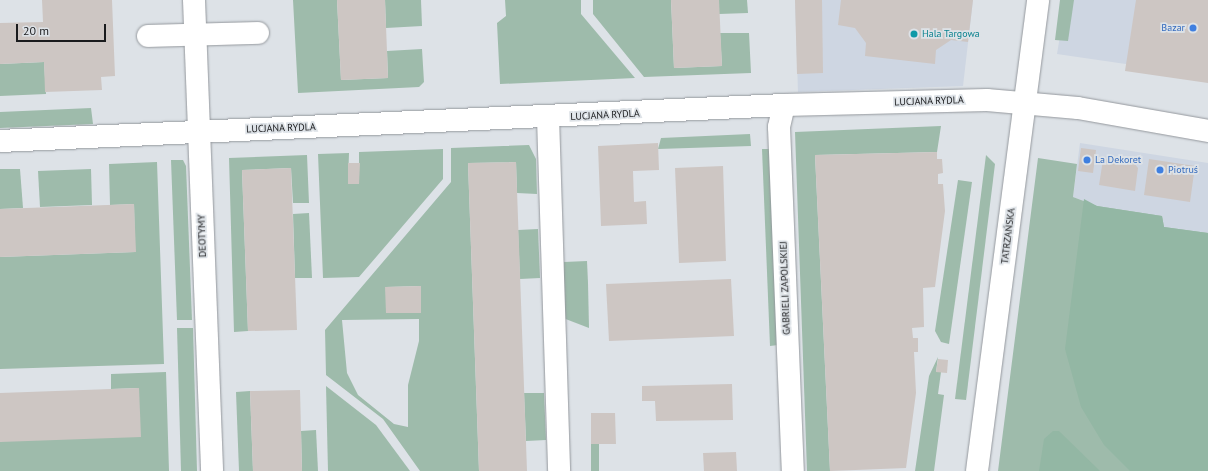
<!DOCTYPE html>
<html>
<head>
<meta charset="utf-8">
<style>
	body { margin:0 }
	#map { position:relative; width:1208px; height:471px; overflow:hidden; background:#dde2e7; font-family:"PT Sans",sans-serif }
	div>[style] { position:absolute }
	.built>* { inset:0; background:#ced6e2 }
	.green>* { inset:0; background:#9ebbab }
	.forest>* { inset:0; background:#93b7a4 }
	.building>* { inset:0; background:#cdc6c3 }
	.roads { filter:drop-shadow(0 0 1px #94989d) drop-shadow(0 0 1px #94989d) }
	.minor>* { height:22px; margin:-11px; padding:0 11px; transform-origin:11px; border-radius:11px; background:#fff }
	.dots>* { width:11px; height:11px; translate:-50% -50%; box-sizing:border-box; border:2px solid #dde2e7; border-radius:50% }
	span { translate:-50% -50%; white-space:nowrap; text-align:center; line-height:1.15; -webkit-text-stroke:3.5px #dde2e7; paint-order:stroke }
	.shop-label { font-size:10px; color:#366cbe }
	.right { translate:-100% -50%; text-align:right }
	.left { translate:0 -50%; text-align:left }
	.culture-label { font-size:10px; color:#0d838f }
	.street-label { font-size:10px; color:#1a1b1d }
	.scale { position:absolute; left:16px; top:24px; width:90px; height:18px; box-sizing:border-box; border:2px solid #1a1b1d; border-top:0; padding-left:5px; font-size:12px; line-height:14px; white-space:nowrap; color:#1a1b1d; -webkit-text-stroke:3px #dde2e7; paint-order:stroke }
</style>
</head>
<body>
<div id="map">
	<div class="built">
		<div style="clip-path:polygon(795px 0,973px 0,963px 86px,798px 92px)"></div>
		<div style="clip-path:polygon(1066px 0,1208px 0,1208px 76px,1057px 54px)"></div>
		<div style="clip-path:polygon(1080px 143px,1208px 163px,1208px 233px,1164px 227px,1162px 216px,1097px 206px,1073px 197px)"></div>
	</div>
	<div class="green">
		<div style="clip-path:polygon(293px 0,337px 0,341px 80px,388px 78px,387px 51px,422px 49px,424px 82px,419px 87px,298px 93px)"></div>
		<div style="clip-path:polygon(385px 0,421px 0,422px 26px,386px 28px)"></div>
		<div style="clip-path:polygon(505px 0,581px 0,581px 14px,635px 78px,500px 84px,497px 23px,506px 16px)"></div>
		<div style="clip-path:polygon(593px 0,671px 0,674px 68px,722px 66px,720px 33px,749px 33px,751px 73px,644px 77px,593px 14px)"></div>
		<div style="clip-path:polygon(719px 0,747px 0,748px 13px,719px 14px)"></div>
		<div style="clip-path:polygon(1060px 0,1074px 0,1068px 41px,1055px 40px)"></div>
		<div style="clip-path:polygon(44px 62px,46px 94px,0 96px,0 64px)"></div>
		<div style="clip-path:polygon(91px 108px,93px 124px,0 128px,0 112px)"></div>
		<div style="clip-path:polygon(941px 126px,937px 152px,815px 155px,830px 471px,807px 471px,795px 132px)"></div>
		<div style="clip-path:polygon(750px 134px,751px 146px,658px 149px,661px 138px)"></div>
		<div style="clip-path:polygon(evenodd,529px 145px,536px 159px,537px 194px,517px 193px,516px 162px,468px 163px,479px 471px,420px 471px,383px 419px,326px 375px,325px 330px,451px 182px,451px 148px,529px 145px,421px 286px,421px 313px,386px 313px,386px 287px,421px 286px,529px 145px,419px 319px,419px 341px,408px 385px,408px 427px,394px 424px,358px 395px,347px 373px,342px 320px,419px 319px)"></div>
		<div style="clip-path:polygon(443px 149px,443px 179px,359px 277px,323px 278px,318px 154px,349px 153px,348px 183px,359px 184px,359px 152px)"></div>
		<div style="clip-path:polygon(762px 149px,772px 149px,778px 345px,770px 346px)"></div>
		<div style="clip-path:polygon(307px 155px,309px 203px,293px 203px,291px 168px,242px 170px,248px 331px,234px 332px,229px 158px)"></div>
		<div style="clip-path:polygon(986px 155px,995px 164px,966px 400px,955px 399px)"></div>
		<div style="clip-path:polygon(1038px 158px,1077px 164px,1073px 197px,1097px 206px,1162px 216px,1164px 227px,1208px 233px,1208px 471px,998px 471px)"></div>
		<div style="clip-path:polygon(171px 160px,183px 160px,186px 166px,192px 320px,177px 320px)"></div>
		<div style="clip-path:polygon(157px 162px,164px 364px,0 369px,0 257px,135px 252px,134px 204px,110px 205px,109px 164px)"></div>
		<div style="clip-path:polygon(0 169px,20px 169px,23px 208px,0 209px)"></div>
		<div style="clip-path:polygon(91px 169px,92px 205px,40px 207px,38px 171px)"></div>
		<div style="clip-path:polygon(958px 180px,972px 182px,949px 344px,941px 342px,935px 331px)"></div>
		<div style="clip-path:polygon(309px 213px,312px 278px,295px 278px,293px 214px)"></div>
		<div style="clip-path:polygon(538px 229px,540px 278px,520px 279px,518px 230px)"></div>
		<div style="clip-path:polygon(587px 261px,588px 283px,589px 328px,563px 318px,564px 262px)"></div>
		<div style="clip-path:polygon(177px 328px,193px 328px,197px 471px,181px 471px)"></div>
		<div style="clip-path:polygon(938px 357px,936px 372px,941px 372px,938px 394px,944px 395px,934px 471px,915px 471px,929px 376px)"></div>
		<div style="clip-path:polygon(166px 372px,169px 471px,0 471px,0 442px,139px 388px,111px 389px,111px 374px)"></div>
		<div style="clip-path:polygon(326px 386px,376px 425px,410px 471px,328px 471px)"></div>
		<div style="clip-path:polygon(250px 391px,253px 471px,239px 471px,236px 392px)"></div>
		<div style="clip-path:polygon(524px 393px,544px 393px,546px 440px,526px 441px)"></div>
		<div style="clip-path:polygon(316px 430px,318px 471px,302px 471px,301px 431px)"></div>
		<div style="clip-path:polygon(591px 444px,599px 444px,599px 471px,591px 471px)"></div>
	</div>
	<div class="forest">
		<div style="clip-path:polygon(1084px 199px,1097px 206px,1162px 216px,1164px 227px,1208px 233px,1208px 471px,1130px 471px,1104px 445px,1081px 407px,1065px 349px)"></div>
		<div style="clip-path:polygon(1053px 431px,1059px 431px,1100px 471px,1039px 471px,1044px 439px)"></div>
	</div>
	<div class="building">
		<div style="clip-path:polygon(42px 0,112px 0,115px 76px,101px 77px,102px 90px,45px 92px,44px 62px,0 64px,0 23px,43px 22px)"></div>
		<div style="clip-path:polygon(337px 0,385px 0,388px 78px,341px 80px)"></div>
		<div style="clip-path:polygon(671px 0,719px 0,722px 66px,674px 68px)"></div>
		<div style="clip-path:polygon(795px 0,822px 0,823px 73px,797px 74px)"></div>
		<div style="clip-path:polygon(841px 0,973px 0,968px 42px,951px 40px,936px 50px,935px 64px,865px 56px,866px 43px,855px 28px,838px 25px)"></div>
		<div style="clip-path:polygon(1136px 0,1208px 0,1208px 83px,1125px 71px)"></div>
		<div style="clip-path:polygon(658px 143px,659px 170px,633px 171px,634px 202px,646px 201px,647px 224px,601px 226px,598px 146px)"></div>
		<div style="clip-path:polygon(1081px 148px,1096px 150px,1093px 173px,1078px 171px)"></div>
		<div style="clip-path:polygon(937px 152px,937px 159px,942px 159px,943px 173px,938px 174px,938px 184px,943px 184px,945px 211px,935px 287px,923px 288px,924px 327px,912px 328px,913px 338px,918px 338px,918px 352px,914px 352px,916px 393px,906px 468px,830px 471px,815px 155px)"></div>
		<div style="clip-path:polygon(1111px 157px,1131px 159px,1138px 168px,1135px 191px,1099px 185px,1103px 160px)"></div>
		<div style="clip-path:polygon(1149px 159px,1195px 166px,1190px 202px,1144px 195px)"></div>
		<div style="clip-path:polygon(516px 162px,527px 471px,479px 471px,468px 163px)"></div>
		<div style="clip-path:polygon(348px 163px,360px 163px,359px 184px,348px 184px)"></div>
		<div style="clip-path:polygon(723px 166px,726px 261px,679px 263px,675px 168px)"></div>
		<div style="clip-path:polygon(291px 168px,297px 330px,248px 331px,242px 170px)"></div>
		<div style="clip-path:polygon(134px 204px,136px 252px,0 257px,0 209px)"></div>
		<div style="clip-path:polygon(731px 279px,734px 336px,609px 341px,606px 284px)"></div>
		<div style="clip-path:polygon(421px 286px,421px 313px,386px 313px,385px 287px)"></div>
		<div style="clip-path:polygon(938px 359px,948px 360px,947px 373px,936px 372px)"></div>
		<div style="clip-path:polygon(732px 384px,733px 420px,656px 421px,655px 401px,642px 401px,642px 386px)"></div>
		<div style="clip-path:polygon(139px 388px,141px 437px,0 442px,0 393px)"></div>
		<div style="clip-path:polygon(300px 390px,302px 471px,253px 471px,250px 391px)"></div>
		<div style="clip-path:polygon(591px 413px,615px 413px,616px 444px,591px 444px)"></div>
		<div style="clip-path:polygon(736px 452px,737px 471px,704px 471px,703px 453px)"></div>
	</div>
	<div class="roads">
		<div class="minor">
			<div style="left:194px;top:0;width:471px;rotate:87.8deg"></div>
			<div style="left:148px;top:36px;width:110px;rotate:-1.6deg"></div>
			<div style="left:784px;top:105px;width:23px;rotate:103deg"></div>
			<div style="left:779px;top:127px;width:344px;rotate:87.7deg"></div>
			<div style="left:548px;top:117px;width:354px;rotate:88.2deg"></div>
			<div style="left:0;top:141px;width:785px;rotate:-2.63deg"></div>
			<div style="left:784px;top:105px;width:203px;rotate:-1.4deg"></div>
			<div style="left:987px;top:100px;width:91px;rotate:5deg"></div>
			<div style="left:1078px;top:108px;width:132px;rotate:10deg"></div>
			<div style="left:977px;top:471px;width:475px;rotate:-82.6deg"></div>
		</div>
	</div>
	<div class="dots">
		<div style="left:1193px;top:28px;background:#3f7fe0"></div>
		<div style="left:914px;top:34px;background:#0f9aa8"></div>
		<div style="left:1087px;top:160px;background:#3f7fe0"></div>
		<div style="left:1160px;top:170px;background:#3f7fe0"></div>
	</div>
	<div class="shop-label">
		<span class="right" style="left:1185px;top:28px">Bazar</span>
		<span class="left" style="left:1095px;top:160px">La Dekoret</span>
		<span class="left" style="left:1168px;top:170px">Piotruś</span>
	</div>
	<div class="culture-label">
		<span class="left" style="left:922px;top:34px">Hala Targowa</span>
	</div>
	<div class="street-label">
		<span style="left:929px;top:101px;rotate:-2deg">LUCJANA RYDLA</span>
		<span style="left:605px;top:115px;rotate:-3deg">LUCJANA RYDLA</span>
		<span style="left:281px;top:128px;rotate:-2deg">LUCJANA RYDLA</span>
		<span style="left:202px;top:236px;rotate:-92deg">DEOTYMY</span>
		<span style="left:1008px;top:236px;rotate:-83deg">TATRZAŃSKA</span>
		<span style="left:785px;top:288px;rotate:-92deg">GABRIELI ZAPOLSKIEJ</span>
	</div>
	<div class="scale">20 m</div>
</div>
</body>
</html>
